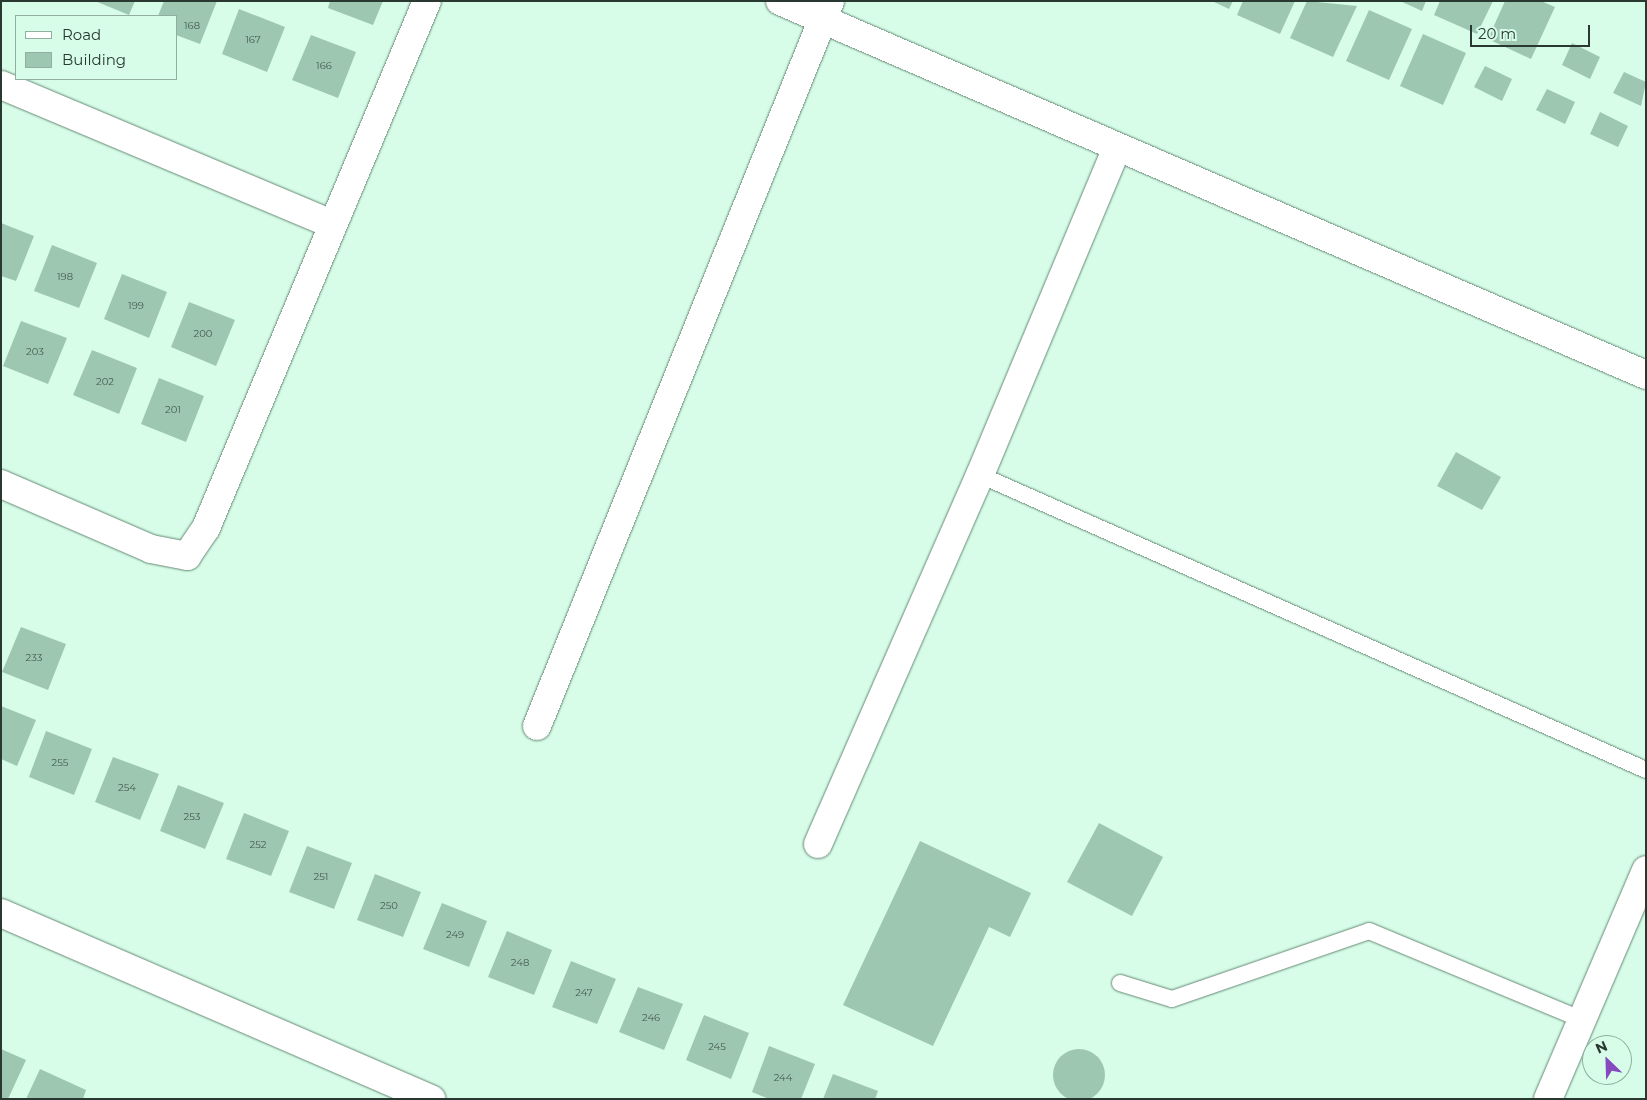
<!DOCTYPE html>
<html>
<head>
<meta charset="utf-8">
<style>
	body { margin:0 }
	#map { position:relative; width:1647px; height:1100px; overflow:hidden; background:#d7fde8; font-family:Montserrat,sans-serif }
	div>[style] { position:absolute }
	.building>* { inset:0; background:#9dc7b0 }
	.round { border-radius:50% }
	.roads { filter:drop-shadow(0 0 1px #668876) drop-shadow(0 0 1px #668876) }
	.service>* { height:16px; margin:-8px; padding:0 8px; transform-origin:8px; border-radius:8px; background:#fff }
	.minor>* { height:28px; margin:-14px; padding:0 14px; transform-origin:14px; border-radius:14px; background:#fff }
	.tertiary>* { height:28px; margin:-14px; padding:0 14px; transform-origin:14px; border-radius:14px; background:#fff }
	span { translate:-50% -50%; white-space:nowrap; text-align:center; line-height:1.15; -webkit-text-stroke:5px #d7fde8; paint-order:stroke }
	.number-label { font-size:10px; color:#465c50 }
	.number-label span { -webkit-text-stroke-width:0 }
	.frame { position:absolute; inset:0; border:2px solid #293830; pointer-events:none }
	.legend { position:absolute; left:15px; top:15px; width:162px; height:65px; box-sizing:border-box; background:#d7fde8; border:1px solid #91ae9e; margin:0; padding:6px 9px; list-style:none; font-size:15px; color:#293830 }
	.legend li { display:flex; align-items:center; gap:10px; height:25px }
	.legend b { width:25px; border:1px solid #91ae9e }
	.north { position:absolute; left:1582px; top:1035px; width:50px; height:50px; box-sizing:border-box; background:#d7fde8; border:1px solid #91ae9e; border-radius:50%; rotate:336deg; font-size:14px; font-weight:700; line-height:20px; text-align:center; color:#293830 }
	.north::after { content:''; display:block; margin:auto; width:18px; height:22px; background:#8749bf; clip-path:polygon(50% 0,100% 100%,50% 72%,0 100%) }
	.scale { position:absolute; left:1470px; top:25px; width:120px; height:22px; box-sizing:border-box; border:2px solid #293830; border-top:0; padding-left:6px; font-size:15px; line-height:18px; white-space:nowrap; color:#293830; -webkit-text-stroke:4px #d7fde8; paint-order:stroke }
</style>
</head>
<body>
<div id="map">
	<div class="building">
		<div style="clip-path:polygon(95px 1px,135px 1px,129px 15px)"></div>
		<div style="clip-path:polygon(164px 1px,217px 1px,200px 44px,176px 35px,176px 16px,158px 16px)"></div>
		<div style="clip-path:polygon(330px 1px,383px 1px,373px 25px,328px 8px)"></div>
		<div style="clip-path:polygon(1212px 1px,1233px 1px,1229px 9px)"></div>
		<div style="clip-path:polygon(1243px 1px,1295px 1px,1280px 34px,1237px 15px)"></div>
		<div style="clip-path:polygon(1307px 1px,1357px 6px,1333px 57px,1290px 38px)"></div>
		<div style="clip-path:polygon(1400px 1px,1426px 1px,1422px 11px)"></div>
		<div style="clip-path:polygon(1440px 1px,1493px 1px,1477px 34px,1434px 15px)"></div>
		<div style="clip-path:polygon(1505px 1px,1541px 1px,1555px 7px,1531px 59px,1488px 39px)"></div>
		<div style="clip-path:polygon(239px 9px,285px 27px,267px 72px,222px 54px)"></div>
		<div style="clip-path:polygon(1369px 10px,1412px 29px,1389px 80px,1346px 61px)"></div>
		<div style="clip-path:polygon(1423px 34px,1466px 53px,1443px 105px,1400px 86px)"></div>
		<div style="clip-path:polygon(311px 35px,356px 52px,338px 98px,292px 80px)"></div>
		<div style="clip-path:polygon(1572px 43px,1600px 57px,1590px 79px,1562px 65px)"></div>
		<div style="clip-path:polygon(1485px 66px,1512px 79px,1502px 101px,1474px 87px)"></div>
		<div style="clip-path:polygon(1624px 72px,1646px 82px,1641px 106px,1613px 93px)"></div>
		<div style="clip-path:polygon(1547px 89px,1575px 102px,1565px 124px,1536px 110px)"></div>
		<div style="clip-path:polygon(1600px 112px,1628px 126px,1618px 147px,1590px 134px)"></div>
		<div style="clip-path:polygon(1px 223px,34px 236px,16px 281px,1px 276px)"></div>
		<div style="clip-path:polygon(52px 245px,97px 263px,79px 308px,34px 291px)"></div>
		<div style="clip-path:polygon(122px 274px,167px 292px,149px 338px,104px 319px)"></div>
		<div style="clip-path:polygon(189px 302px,235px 320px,216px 366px,171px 347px)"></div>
		<div style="clip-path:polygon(21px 321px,67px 338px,48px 384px,3px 366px)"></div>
		<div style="clip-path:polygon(92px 350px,137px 368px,119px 414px,73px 395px)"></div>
		<div style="clip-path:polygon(159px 378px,204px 396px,186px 442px,141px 424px)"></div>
		<div style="clip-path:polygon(1456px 452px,1501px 477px,1482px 510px,1437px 486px)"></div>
		<div style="clip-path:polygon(21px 627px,66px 644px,48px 690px,2px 672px)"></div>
		<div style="clip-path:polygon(1px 706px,36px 720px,17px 766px,1px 759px)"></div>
		<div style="clip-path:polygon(46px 731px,92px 749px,74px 795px,29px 777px)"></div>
		<div style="clip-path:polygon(113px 757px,159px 774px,140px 820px,95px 802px)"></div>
		<div style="clip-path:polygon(178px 785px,224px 803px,205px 849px,160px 831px)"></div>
		<div style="clip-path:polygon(244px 813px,289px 831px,271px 876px,226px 859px)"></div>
		<div style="clip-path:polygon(1099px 823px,1163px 857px,1132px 916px,1067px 882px)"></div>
		<div style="clip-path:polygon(920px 841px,1031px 893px,1010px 937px,989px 927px,933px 1046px,843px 1005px)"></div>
		<div style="clip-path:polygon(307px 846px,352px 863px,334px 909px,289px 892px)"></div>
		<div style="clip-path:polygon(375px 874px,421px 892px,403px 937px,357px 920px)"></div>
		<div style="clip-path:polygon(442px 903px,487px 921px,469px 967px,423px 949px)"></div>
		<div style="clip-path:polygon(507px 931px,552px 950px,534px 995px,488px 977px)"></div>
		<div style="clip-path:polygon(571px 961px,616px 979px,597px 1024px,552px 1007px)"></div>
		<div style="clip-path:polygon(638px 987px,683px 1004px,664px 1050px,619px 1032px)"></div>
		<div style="clip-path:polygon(704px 1015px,749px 1033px,731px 1079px,686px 1060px)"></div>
		<div style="clip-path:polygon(769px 1046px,815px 1064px,801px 1099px,769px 1099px,752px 1092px)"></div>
		<div style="clip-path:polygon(1px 1049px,26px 1060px,8px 1099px,1px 1099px)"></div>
		<div class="round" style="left:1053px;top:1049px;width:52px;height:52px"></div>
		<div style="clip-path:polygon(40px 1069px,86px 1090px,83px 1099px,26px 1099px)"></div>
		<div style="clip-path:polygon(833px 1074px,878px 1091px,875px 1099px,823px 1099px)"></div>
	</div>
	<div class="roads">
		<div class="service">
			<div style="left:980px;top:475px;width:728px;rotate:23.89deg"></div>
			<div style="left:1120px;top:983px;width:54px;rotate:17.1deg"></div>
			<div style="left:1172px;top:999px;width:208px;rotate:-19deg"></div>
			<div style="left:1369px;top:931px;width:232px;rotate:22.6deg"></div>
		</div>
		<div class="minor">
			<div style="left:780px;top:1px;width:943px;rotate:23.36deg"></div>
			<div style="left:1px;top:85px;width:358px;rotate:22.8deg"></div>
			<div style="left:1px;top:484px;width:163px;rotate:23.4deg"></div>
			<div style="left:151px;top:549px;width:37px;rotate:11deg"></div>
			<div style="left:187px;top:556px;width:34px;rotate:-56deg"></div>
			<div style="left:206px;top:528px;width:571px;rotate:-67.25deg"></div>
			<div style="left:537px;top:726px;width:782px;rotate:-67.99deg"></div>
			<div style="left:818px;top:844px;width:403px;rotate:-66.3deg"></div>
			<div style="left:980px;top:475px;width:355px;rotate:-67.3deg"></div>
			<div style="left:1px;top:913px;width:469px;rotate:23.4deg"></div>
		</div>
		<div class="tertiary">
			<div style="left:1548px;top:1099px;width:249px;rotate:-66.8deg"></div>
		</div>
	</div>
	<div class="number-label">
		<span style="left:192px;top:26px">168</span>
		<span style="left:253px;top:40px">167</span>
		<span style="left:324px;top:66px">166</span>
		<span style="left:65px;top:277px">198</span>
		<span style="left:136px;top:306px">199</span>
		<span style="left:203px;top:334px">200</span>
		<span style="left:35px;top:352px">203</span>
		<span style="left:105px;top:382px">202</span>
		<span style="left:173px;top:410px">201</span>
		<span style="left:34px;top:658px">233</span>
		<span style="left:60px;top:763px">255</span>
		<span style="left:127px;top:788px">254</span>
		<span style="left:192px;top:817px">253</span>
		<span style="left:258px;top:845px">252</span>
		<span style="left:321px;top:877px">251</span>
		<span style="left:389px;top:906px">250</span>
		<span style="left:455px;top:935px">249</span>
		<span style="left:520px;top:963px">248</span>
		<span style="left:584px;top:993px">247</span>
		<span style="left:651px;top:1018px">246</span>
		<span style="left:717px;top:1047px">245</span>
		<span style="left:783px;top:1078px">244</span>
	</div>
	<div class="frame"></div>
	<ul class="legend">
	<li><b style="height:6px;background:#fff"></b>Road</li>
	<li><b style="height:14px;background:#9dc7b0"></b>Building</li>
	</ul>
	<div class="north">N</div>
	<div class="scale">20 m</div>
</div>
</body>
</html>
